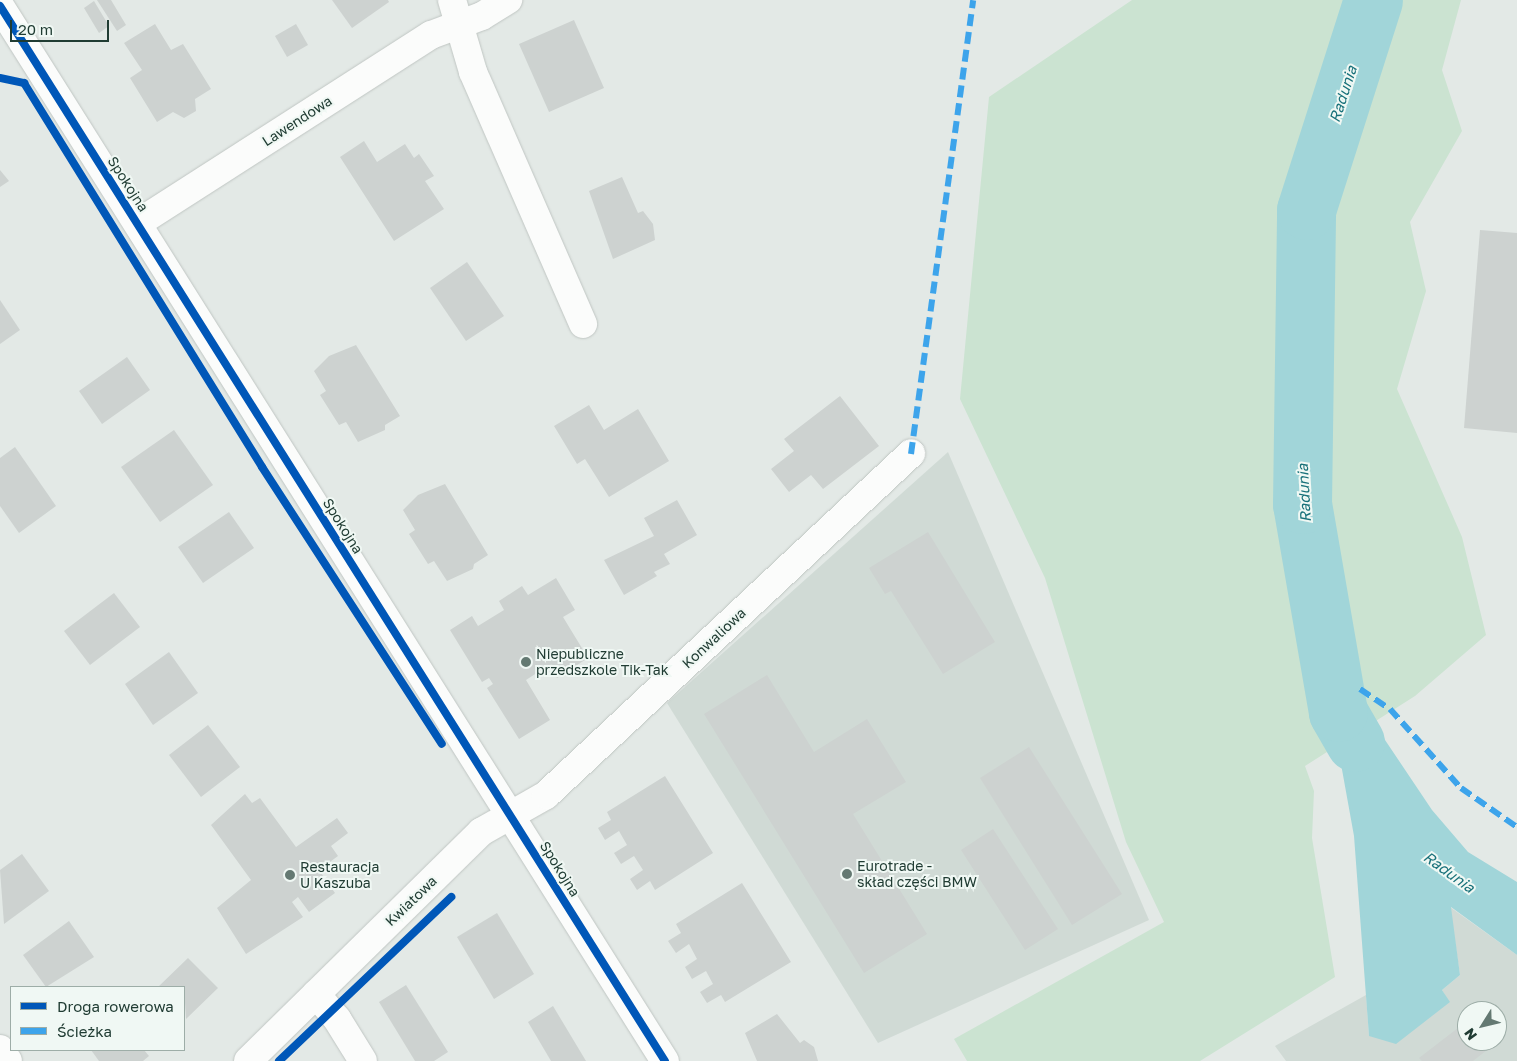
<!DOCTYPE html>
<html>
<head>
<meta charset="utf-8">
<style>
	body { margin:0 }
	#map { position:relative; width:1517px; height:1061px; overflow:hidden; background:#e3e9e6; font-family:"Golos Text",sans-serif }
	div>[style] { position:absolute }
	.built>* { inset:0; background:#d0dad5 }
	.green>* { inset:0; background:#cbe3d1 }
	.water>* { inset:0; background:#a1d5d9 }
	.river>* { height:59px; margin:-29.5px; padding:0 29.5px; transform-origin:29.5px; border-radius:29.5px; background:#a1d5d9 }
	.building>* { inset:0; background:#cdd2d0 }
	.roads { filter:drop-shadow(0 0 1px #c0c6c3) drop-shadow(0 0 1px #c0c6c3) }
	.minor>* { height:28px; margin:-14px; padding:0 14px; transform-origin:14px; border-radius:14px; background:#fbfcfb }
	.quiet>* { height:6px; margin-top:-3px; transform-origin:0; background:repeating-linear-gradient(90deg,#3da4eb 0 12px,transparent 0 18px) }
	.cycleway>* { height:8px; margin:-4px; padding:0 4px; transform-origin:4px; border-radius:4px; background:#0057b8 }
	.dots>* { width:14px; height:14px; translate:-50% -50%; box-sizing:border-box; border:2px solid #f0f8f4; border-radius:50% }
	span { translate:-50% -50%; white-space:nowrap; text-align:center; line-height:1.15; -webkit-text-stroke:4px #f0f8f4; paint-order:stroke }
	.street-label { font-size:14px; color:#203c33 }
	.poi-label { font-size:14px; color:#203c33 }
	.left { translate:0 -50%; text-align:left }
	.water-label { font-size:15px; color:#18717a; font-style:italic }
	.legend { position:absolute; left:10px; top:986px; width:175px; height:65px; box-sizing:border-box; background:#f0f8f4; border:1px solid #9dada7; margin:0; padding:6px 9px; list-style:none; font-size:15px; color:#203c33 }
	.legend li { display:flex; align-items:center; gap:10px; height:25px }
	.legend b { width:25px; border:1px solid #9dada7 }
	.north { position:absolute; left:1457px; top:1001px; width:50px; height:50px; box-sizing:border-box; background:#f0f8f4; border:1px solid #9dada7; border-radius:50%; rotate:234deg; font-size:14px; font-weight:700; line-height:20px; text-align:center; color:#203c33 }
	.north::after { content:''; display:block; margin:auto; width:18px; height:22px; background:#647972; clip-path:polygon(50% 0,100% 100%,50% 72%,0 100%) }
	.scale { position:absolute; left:10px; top:20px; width:99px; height:22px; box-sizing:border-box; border:2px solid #203c33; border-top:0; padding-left:6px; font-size:15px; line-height:18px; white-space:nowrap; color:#203c33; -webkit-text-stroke:4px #f0f8f4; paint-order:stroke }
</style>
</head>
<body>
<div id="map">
	<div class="built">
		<div style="clip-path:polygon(948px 452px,1149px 920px,878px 1043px,667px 703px)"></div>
		<div style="clip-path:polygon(evenodd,1450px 907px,1517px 955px,1517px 1061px,1286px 1061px,1275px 1046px,1366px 995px,1369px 1036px,1449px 1002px,1442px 990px,1460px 975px,1450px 907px,1467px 1011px,1497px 1011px,1497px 1041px,1467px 1041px,1467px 1011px)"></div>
	</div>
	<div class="green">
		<div style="clip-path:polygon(1132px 0,1461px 0,1442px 70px,1462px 131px,1410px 222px,1426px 291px,1397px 389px,1462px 537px,1486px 635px,1415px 696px,1305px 766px,1314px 791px,1312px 838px,1335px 977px,1200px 1061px,967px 1061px,954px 1039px,1164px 922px,1126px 842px,1045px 578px,960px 399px,989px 97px)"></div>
	</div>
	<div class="water">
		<div style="clip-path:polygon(1347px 663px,1379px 731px,1432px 810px,1468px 852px,1517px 882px,1517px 955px,1451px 907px,1460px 975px,1442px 990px,1450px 1002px,1396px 1044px,1369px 1036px,1354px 836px,1341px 764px,1323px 715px,1318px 668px)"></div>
	</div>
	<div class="river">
		<div style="left:1355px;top:742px;width:34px;rotate:-120deg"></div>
		<div style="left:1338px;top:712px;width:211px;rotate:-99.8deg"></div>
		<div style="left:1302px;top:504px;width:294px;rotate:-89.2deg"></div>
		<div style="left:1306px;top:210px;width:220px;rotate:-72.3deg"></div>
	</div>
	<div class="building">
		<div style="clip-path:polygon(97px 0,111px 0,126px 25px,117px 31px)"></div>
		<div style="clip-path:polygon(332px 0,388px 0,389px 2px,352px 28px)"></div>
		<div style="clip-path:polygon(94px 1px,109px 26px,99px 33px,84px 8px)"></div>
		<div style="clip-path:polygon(574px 20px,604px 88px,549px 112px,519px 44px)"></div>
		<div style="clip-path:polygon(155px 24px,171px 50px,183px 44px,211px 89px,195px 99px,196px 111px,184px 118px,173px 112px,157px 122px,130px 78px,142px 70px,124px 43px)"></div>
		<div style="clip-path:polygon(296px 24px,308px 45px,287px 57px,275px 36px)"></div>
		<div style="clip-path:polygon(364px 141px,377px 162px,405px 144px,414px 158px,419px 154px,434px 176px,425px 181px,444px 209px,394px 241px,340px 157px)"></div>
		<div style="clip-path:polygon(0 170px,9px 181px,0 187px)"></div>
		<div style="clip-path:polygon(622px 177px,638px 213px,643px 211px,653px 224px,655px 240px,613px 259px,589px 191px)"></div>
		<div style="clip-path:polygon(1480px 230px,1517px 233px,1517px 433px,1464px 428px)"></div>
		<div style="clip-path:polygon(467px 262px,504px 316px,466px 341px,430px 288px)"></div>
		<div style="clip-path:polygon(0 300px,20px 330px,0 344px)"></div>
		<div style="clip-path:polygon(356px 345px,400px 416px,385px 425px,385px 430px,358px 442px,346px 422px,339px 425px,320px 395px,326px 391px,314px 371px,329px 356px)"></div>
		<div style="clip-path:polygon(127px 357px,150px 390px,102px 424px,79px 391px)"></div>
		<div style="clip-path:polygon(840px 396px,879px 446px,823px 489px,811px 475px,789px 492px,771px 469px,794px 451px,784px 439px)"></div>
		<div style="clip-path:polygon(589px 405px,604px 430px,638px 409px,669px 461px,609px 497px,585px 459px,577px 464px,554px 426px)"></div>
		<div style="clip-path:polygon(174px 430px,213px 485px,160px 522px,121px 467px)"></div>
		<div style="clip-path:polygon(15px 447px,56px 506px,19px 533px,0 506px,0 458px)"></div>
		<div style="clip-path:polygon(445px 484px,488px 555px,474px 564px,473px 569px,447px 581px,434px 561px,428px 564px,409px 534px,415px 530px,403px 510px,418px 495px)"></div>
		<div style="clip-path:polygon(677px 500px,697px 535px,664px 554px,670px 564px,654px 572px,657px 576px,624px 595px,604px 560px,654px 536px,644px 518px)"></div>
		<div style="clip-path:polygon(229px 512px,254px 548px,203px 583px,178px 547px)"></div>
		<div style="clip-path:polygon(928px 532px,995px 642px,943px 674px,891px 591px,885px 594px,869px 568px)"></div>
		<div style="clip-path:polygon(556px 578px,575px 610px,563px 617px,588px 658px,557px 678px,549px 665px,526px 680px,550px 720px,519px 739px,487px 688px,493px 684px,489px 678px,482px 682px,450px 630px,472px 616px,478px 626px,504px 610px,499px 601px,522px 586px,528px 595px)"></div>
		<div style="clip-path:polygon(114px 593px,140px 627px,90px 665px,64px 631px)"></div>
		<div style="clip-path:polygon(169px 652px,198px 693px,153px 725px,125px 684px)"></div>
		<div style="clip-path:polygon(767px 675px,814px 752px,867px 719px,906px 782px,853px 814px,927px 934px,864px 973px,704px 714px)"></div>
		<div style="clip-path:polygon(208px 725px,240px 767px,201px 797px,169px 755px)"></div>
		<div style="clip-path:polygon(1029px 747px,1122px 894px,1072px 925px,980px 778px)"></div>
		<div style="clip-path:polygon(665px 776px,713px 853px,655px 890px,650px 881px,637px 890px,630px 879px,643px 870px,634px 856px,621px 864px,614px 853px,627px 845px,619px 831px,605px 840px,598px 828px,611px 820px,607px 812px)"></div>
		<div style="clip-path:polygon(245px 794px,252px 803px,260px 798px,296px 847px,337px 818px,348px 833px,331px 846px,338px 856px,319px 870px,335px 893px,309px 912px,298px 897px,292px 902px,303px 917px,246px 954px,217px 908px,251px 880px,211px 825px)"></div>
		<div style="clip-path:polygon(993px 829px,1058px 929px,1025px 950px,961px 850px)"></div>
		<div style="clip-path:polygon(22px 854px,49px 891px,4px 924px,0 870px)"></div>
		<div style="clip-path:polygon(742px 883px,791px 962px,725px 1002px,721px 995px,707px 1003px,700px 992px,713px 984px,706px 971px,692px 979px,685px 967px,697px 959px,689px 944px,676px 953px,668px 941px,681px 933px,676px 924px)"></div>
		<div style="clip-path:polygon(497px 913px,534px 974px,494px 999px,457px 937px)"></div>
		<div style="clip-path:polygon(69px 921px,94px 957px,46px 987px,23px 955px)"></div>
		<div style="clip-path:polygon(188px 958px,218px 988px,186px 1019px,184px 987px,158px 987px)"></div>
		<div style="clip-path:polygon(406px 985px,448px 1052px,434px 1061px,415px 1061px,379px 1002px)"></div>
		<div style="clip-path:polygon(553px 1006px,586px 1061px,551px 1061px,528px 1022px)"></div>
		<div style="clip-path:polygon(777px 1014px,800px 1043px,804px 1040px,814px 1047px,818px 1061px,757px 1061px,745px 1033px)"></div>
		<div style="clip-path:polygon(1467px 1021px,1467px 1041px,1497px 1041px,1497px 1026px,1505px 1036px,1473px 1061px,1422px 1061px,1419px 1058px)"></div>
		<div style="clip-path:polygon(91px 1050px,144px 1050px,149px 1056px,143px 1061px,99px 1061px)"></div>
	</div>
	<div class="roads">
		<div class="minor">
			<div style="left:452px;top:0;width:75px;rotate:73.7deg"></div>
			<div style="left:473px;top:72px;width:275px;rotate:66.4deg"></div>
			<div style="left:0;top:6px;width:1247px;rotate:57.78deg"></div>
			<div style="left:138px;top:223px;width:348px;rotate:-32.7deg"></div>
			<div style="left:431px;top:35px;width:54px;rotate:-20.4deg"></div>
			<div style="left:482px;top:16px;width:31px;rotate:-32deg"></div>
			<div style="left:316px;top:994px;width:33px;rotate:50deg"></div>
			<div style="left:337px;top:1019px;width:49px;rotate:58.2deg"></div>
			<div style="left:0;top:1049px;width:14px;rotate:56deg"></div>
			<div style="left:248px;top:1061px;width:327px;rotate:-44.5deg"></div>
			<div style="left:481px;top:832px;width:75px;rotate:-29.6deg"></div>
			<div style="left:546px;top:795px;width:500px;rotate:-43.1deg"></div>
		</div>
	</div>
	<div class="quiet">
		<div style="left:911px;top:454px;width:458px;rotate:-82.2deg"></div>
		<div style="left:1360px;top:689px;width:36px;rotate:34deg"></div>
		<div style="left:1390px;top:709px;width:106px;rotate:48.1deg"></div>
		<div style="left:1461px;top:788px;width:68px;rotate:34.9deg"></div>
	</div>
	<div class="cycleway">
		<div style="left:0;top:6px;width:1247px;rotate:57.78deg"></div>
		<div style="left:0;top:78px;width:25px;rotate:12deg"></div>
		<div style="left:24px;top:83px;width:452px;rotate:58.2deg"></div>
		<div style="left:262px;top:467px;width:330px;rotate:57deg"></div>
		<div style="left:279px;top:1061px;width:238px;rotate:-43.6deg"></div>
	</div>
	<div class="dots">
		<div style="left:526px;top:662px;background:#647972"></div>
		<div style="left:847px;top:874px;background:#647972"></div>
		<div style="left:290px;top:875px;background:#647972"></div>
	</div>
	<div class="street-label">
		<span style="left:297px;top:121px;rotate:-33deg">Lawendowa</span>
		<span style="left:128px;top:184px;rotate:57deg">Spokojna</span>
		<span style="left:343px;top:526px;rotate:58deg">Spokojna</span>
		<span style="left:714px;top:638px;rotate:-43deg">Konwaliowa</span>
		<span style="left:560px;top:869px;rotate:58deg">Spokojna</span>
		<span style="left:411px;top:901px;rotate:-44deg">Kwiatowa</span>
	</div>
	<div class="poi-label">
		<span class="left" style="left:536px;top:662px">Niepubliczne<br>przedszkole Tik-Tak</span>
		<span class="left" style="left:857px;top:874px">Eurotrade -<br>skład części BMW</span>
		<span class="left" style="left:300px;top:875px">Restauracja<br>U Kaszuba</span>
	</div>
	<div class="water-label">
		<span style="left:1343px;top:94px;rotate:-72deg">Radunia</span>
		<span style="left:1304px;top:493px;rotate:-93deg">Radunia</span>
		<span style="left:1449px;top:872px;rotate:36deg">Radunia</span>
	</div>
	<ul class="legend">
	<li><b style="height:6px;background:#0057b8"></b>Droga rowerowa</li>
	<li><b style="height:6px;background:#3da4eb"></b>Ścieżka</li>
	</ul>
	<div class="north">N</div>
	<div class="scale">20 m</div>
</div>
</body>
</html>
